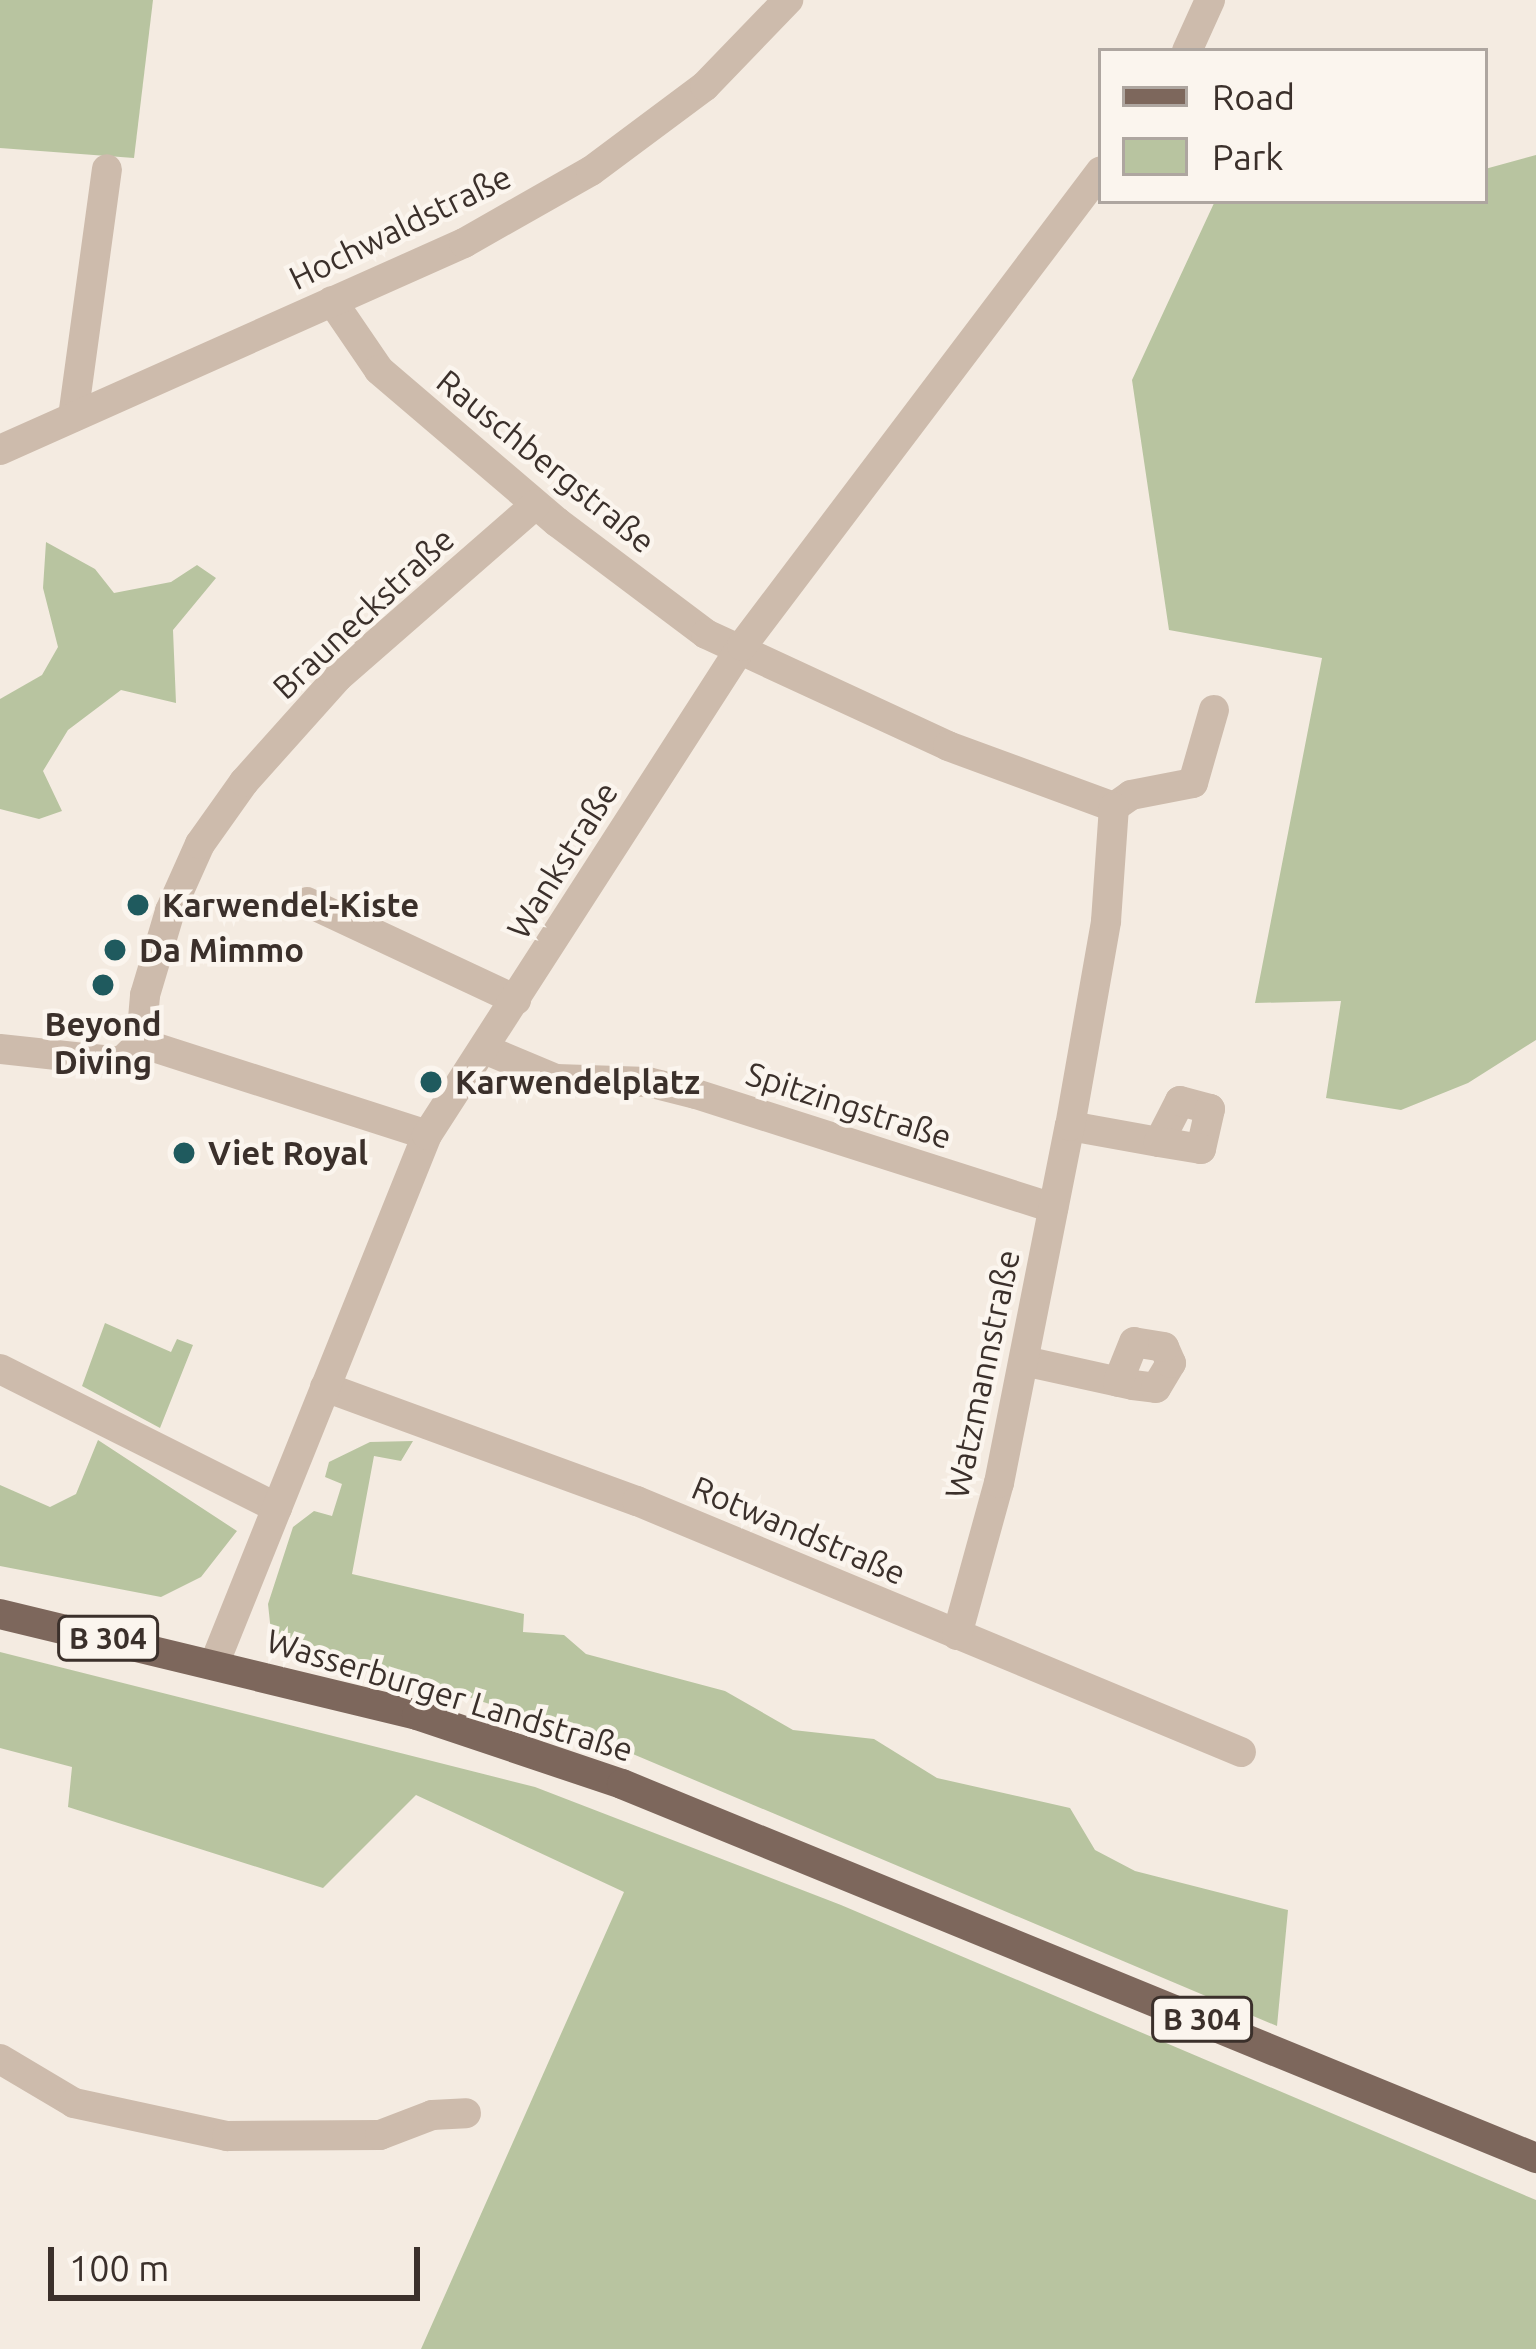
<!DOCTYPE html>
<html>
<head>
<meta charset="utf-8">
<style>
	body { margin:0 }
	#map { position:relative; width:1536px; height:2349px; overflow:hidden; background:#f4ebe1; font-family:Ubuntu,sans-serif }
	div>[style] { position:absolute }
	.green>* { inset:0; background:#b8c4a0 }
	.minor>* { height:30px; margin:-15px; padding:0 15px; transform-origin:15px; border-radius:15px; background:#cdbbac }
	.major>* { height:30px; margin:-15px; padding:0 15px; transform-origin:15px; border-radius:15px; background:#7d675c }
	.dots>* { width:33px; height:33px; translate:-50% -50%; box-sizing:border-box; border:6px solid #fbf5ee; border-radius:50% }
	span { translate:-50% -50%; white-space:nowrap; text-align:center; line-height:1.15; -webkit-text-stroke:9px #fbf5ee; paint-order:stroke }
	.shield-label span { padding:3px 9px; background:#fbf5ee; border:3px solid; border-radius:9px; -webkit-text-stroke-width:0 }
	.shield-label { font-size:30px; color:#3b302b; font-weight:700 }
	.street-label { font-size:33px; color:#3b302b }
	.poi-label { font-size:33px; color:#3b302b; font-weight:700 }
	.left { translate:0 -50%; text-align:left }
	.legend { position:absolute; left:1098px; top:48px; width:390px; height:156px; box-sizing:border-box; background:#fbf5ee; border:3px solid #aea6a0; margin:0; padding:15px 21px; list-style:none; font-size:36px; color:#3b302b }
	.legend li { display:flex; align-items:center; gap:24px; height:60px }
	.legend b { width:60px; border:3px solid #aea6a0 }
	.scale { position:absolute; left:48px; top:2247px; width:372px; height:54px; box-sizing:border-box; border:6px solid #3b302b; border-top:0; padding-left:15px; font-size:36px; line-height:42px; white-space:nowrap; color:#3b302b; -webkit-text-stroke:9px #fbf5ee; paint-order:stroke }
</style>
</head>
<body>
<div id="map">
	<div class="green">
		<div style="clip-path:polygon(0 0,153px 0,134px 158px,0 148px)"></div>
		<div style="clip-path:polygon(1536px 155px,1536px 1040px,1468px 1083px,1401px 1110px,1326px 1098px,1341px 1001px,1255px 1003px,1322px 658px,1169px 630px,1132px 380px,1215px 201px,1485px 201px,1485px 169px)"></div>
		<div style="clip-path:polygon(46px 542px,95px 569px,114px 593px,171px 582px,197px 565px,216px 578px,173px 630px,176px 703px,121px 690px,68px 730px,43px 771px,62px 811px,39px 819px,0 809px,0 699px,42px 675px,58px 647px,43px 588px)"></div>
		<div style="clip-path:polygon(105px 1323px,171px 1352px,177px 1339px,193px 1345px,160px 1428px,82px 1386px)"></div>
		<div style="clip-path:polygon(98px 1440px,237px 1531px,201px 1577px,161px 1597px,0 1566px,0 1485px,50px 1507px,76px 1494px)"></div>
		<div style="clip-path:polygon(413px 1441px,401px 1461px,374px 1456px,352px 1574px,524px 1614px,523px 1632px,564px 1635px,586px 1654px,725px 1691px,793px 1730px,874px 1739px,937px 1778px,1070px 1808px,1095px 1850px,1135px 1871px,1288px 1910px,1277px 2026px,602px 1741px,271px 1632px,268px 1604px,293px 1527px,314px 1511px,332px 1516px,342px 1484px,325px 1477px,329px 1462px,370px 1442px)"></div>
		<div style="clip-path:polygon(0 1652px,535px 1787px,841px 1905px,1536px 2200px,1536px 2349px,421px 2349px,624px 1892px,416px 1795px,323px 1888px,68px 1807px,72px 1767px,0 1748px)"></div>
	</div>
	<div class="minor">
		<div style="left:1187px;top:51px;width:56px;rotate:-65.7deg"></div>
		<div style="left:332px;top:301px;width:83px;rotate:55.7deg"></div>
		<div style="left:379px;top:370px;width:234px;rotate:40.5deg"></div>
		<div style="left:557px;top:522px;width:186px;rotate:36.9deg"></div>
		<div style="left:706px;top:634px;width:267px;rotate:24.8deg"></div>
		<div style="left:948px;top:746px;width:177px;rotate:20.2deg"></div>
		<div style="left:73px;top:417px;width:250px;rotate:-82.2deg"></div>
		<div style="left:0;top:450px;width:508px;rotate:-24.04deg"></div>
		<div style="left:464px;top:243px;width:146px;rotate:-29.6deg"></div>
		<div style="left:591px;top:171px;width:142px;rotate:-36.7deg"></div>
		<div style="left:705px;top:86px;width:120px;rotate:-46deg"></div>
		<div style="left:1114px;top:807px;width:21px;rotate:-35deg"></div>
		<div style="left:1131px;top:795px;width:63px;rotate:-11deg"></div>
		<div style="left:1193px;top:783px;width:76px;rotate:-74deg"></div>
		<div style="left:307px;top:902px;width:231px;rotate:25.1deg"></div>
		<div style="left:141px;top:1043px;width:48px;rotate:-85.2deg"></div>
		<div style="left:145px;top:995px;width:88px;rotate:-73.4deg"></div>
		<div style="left:170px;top:911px;width:73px;rotate:-65.9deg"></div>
		<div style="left:200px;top:844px;width:76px;rotate:-54.6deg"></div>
		<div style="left:244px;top:782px;width:141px;rotate:-48.2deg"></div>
		<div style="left:338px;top:677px;width:262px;rotate:-41.1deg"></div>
		<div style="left:141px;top:1043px;width:300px;rotate:17.8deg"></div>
		<div style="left:0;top:1049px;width:122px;rotate:6.1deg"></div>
		<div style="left:121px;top:1062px;width:28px;rotate:-44deg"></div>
		<div style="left:484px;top:1049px;width:78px;rotate:22.6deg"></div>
		<div style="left:556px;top:1079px;width:92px;rotate:1.9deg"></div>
		<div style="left:648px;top:1082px;width:49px;rotate:14deg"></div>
		<div style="left:696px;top:1094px;width:375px;rotate:17.7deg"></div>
		<div style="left:1070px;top:1126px;width:90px;rotate:10.2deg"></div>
		<div style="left:1159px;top:1142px;width:46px;rotate:-62.9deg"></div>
		<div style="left:1180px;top:1101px;width:31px;rotate:15deg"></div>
		<div style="left:1210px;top:1109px;width:41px;rotate:102.7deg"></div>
		<div style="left:1201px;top:1149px;width:43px;rotate:-170.5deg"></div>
		<div style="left:1024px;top:1361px;width:112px;rotate:12.4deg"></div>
		<div style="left:1133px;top:1385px;width:23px;rotate:7deg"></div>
		<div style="left:1156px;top:1388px;width:29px;rotate:-59deg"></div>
		<div style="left:1171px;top:1363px;width:17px;rotate:-114deg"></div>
		<div style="left:1164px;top:1347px;width:30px;rotate:-171deg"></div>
		<div style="left:1134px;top:1342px;width:43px;rotate:111.8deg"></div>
		<div style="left:0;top:1369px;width:310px;rotate:26.6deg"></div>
		<div style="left:325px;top:1387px;width:332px;rotate:20.1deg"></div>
		<div style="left:637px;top:1501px;width:654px;rotate:22.57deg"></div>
		<div style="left:957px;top:1635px;width:158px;rotate:-74.6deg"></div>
		<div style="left:999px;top:1483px;width:364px;rotate:-78.8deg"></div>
		<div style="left:1070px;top:1126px;width:208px;rotate:-80deg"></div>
		<div style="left:1106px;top:921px;width:114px;rotate:-86deg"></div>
		<div style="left:215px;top:1662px;width:568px;rotate:-68.09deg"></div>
		<div style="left:427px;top:1135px;width:582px;rotate:-57.21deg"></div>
		<div style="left:742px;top:646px;width:595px;rotate:-52.92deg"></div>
		<div style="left:0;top:2059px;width:86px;rotate:30.7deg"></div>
		<div style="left:74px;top:2103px;width:157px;rotate:12.2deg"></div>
		<div style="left:227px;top:2136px;width:153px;rotate:-0.4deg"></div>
		<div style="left:380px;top:2135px;width:56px;rotate:-21deg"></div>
		<div style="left:432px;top:2115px;width:34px;rotate:-3deg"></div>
	</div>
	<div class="major">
		<div style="left:0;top:1614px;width:429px;rotate:13.6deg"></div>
		<div style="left:417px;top:1715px;width:216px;rotate:18.6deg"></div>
		<div style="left:622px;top:1784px;width:988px;rotate:22.25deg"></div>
	</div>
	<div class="dots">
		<div style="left:138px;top:905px;background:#1f5a5e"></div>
		<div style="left:115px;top:950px;background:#1f5a5e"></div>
		<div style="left:103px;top:985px;background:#1f5a5e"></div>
		<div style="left:431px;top:1082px;background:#1f5a5e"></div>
		<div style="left:184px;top:1153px;background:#1f5a5e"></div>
	</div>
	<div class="shield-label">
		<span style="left:108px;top:1638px">B 304</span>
		<span style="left:1202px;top:2019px">B 304</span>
	</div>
	<div class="street-label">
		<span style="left:400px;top:227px;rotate:-26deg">Hochwaldstraße</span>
		<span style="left:546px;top:461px;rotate:39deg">Rauschbergstraße</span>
		<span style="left:363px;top:613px;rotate:-43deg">Brauneckstraße</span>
		<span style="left:562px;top:860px;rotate:-58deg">Wankstraße</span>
		<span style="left:849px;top:1105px;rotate:18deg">Spitzingstraße</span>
		<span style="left:982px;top:1374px;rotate:-78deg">Watzmannstraße</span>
		<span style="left:799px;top:1530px;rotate:23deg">Rotwandstraße</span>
		<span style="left:450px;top:1695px;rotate:17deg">Wasserburger Landstraße</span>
	</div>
	<div class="poi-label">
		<span class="left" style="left:162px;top:905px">Karwendel-Kiste</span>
		<span class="left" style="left:139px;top:950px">Da Mimmo</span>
		<span style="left:103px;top:1043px">Beyond<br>Diving</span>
		<span class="left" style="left:455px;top:1082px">Karwendelplatz</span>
		<span class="left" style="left:208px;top:1153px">Viet Royal</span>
	</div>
	<ul class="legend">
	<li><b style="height:15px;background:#7d675c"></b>Road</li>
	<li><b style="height:33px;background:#b8c4a0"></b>Park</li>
	</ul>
	<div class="scale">100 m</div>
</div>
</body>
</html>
